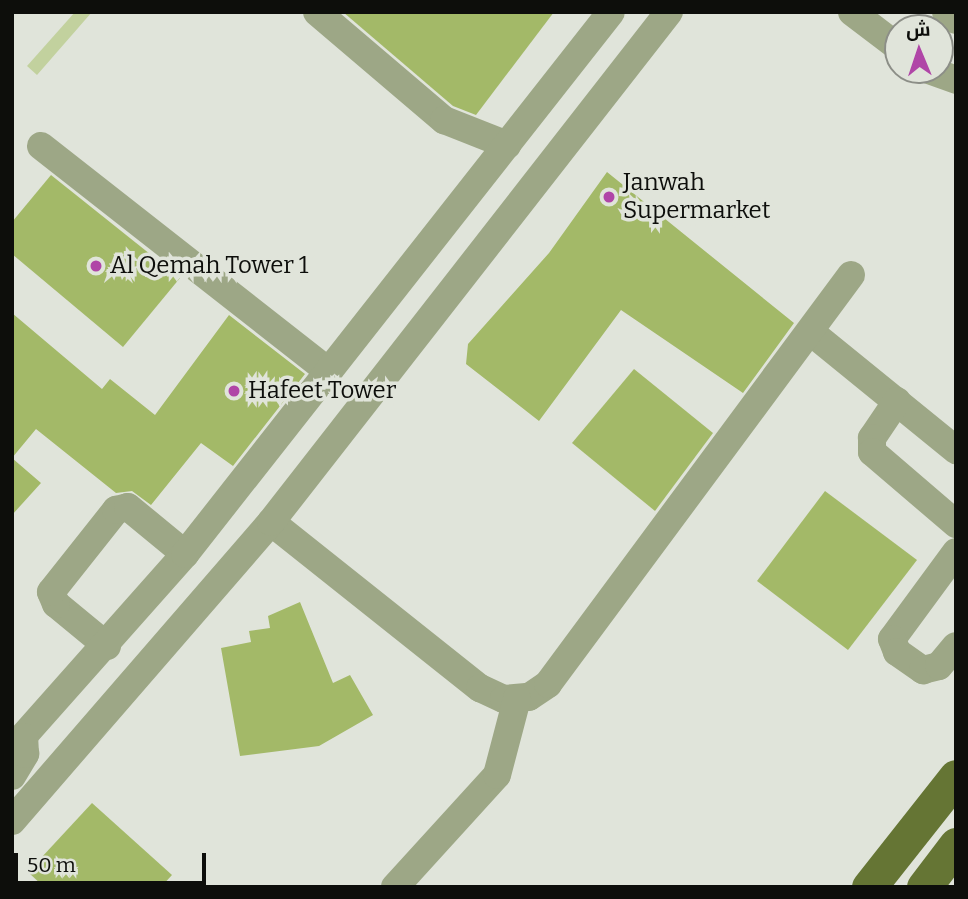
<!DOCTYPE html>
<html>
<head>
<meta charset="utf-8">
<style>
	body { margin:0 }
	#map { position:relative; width:968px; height:899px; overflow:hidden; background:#e0e4da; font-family:Bitter,Cairo,serif }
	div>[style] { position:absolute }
	.green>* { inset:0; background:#c2d19e }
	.building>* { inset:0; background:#a3b968 }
	.minor>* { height:28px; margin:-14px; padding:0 14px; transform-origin:14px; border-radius:14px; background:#9da786 }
	.major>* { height:35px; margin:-17.5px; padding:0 17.5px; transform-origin:17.5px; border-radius:17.5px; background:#657534 }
	.dots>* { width:19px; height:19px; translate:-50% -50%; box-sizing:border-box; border:4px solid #e0e4da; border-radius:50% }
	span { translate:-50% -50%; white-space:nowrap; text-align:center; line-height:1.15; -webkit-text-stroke:7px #e0e4da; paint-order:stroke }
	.poi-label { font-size:24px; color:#0d0e0b }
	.left { translate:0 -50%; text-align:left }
	.frame { position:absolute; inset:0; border:14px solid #0d0e0b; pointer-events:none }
	.north { position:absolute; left:884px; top:14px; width:70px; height:70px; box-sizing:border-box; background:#e0e4da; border:2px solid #8c8e87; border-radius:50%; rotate:358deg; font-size:19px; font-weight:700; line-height:28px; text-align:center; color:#0d0e0b }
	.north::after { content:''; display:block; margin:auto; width:24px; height:32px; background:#b046a7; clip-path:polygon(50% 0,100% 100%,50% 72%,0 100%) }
	.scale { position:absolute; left:14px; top:853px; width:192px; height:32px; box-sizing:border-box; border:4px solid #0d0e0b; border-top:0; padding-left:9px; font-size:21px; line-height:24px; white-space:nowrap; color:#0d0e0b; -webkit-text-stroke:5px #e0e4da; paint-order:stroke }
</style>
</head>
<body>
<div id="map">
	<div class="green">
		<div style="clip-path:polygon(75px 12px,92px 12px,37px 75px,27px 66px)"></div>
	</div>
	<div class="building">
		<div style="clip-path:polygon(343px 12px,554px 12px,476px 115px,453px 106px)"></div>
		<div style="clip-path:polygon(607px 172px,794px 323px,743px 393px,621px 310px,539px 421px,466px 364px,468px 344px,549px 253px)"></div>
		<div style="clip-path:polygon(51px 175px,180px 278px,123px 347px,12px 254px,12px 222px)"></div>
		<div style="clip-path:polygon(12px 313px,102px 389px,110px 379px,155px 415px,229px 315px,305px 374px,233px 466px,201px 443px,151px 505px,132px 491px,116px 493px,36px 429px,12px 458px,41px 483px,12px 515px)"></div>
		<div style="clip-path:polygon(634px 369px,713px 433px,655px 511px,572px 443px)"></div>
		<div style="clip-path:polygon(825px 491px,917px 560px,848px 650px,757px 581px)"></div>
		<div style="clip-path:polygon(300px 602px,333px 683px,350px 675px,373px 715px,319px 746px,240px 756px,221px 648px,251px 642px,249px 631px,270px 628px,268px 616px)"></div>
		<div style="clip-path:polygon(92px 803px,172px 875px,161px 887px,44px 887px,28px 872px)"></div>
	</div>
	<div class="minor">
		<div style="left:317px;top:12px;width:167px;rotate:40.4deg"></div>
		<div style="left:444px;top:120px;width:68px;rotate:21.6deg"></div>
		<div style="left:852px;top:12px;width:58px;rotate:37.3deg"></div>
		<div style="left:946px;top:12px;width:13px;rotate:39deg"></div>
		<div style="left:929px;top:70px;width:29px;rotate:20deg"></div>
		<div style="left:41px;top:146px;width:366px;rotate:38.1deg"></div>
		<div style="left:812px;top:333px;width:186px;rotate:39.1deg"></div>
		<div style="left:897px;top:401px;width:45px;rotate:124deg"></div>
		<div style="left:872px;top:438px;width:14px;rotate:90deg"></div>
		<div style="left:872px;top:452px;width:111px;rotate:40.6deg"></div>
		<div style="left:271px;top:522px;width:267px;rotate:38.5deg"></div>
		<div style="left:480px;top:688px;width:26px;rotate:25deg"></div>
		<div style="left:504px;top:699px;width:25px;rotate:-5deg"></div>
		<div style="left:529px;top:697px;width:23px;rotate:-34deg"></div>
		<div style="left:548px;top:684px;width:509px;rotate:-53.47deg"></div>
		<div style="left:956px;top:552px;width:108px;rotate:126.3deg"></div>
		<div style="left:892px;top:639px;width:14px;rotate:69deg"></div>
		<div style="left:897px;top:652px;width:32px;rotate:35deg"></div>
		<div style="left:923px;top:670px;width:16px;rotate:-14deg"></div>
		<div style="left:939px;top:666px;width:26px;rotate:-50deg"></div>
		<div style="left:107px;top:646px;width:66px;rotate:-140.5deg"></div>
		<div style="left:56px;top:604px;width:13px;rotate:-113deg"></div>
		<div style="left:51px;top:592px;width:105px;rotate:-51.6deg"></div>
		<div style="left:116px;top:510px;width:12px;rotate:-14deg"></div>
		<div style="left:128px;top:507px;width:74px;rotate:39.5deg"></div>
		<div style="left:12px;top:749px;width:261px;rotate:-48.4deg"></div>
		<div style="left:185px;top:554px;width:689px;rotate:-51.83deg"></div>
		<div style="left:12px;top:776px;width:26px;rotate:-59deg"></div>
		<div style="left:25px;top:754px;width:17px;rotate:-93deg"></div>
		<div style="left:12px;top:821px;width:396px;rotate:-49.1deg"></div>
		<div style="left:271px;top:522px;width:647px;rotate:-52.03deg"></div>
		<div style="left:395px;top:887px;width:151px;rotate:-47.7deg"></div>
		<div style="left:497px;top:775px;width:79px;rotate:-75.3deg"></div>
	</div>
	<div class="major">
		<div style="left:869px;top:887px;width:140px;rotate:-51.7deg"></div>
		<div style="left:924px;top:887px;width:53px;rotate:-52.7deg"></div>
	</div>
	<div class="dots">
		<div style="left:609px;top:197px;background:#b046a7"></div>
		<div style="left:96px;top:266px;background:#b046a7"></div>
		<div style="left:234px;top:391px;background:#b046a7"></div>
	</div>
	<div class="poi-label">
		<span class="left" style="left:623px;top:197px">Janwah<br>Supermarket</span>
		<span class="left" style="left:110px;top:266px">Al Qemah Tower 1</span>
		<span class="left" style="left:248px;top:391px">Hafeet Tower</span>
	</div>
	<div class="frame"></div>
	<div class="north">ش</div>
	<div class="scale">50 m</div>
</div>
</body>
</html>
